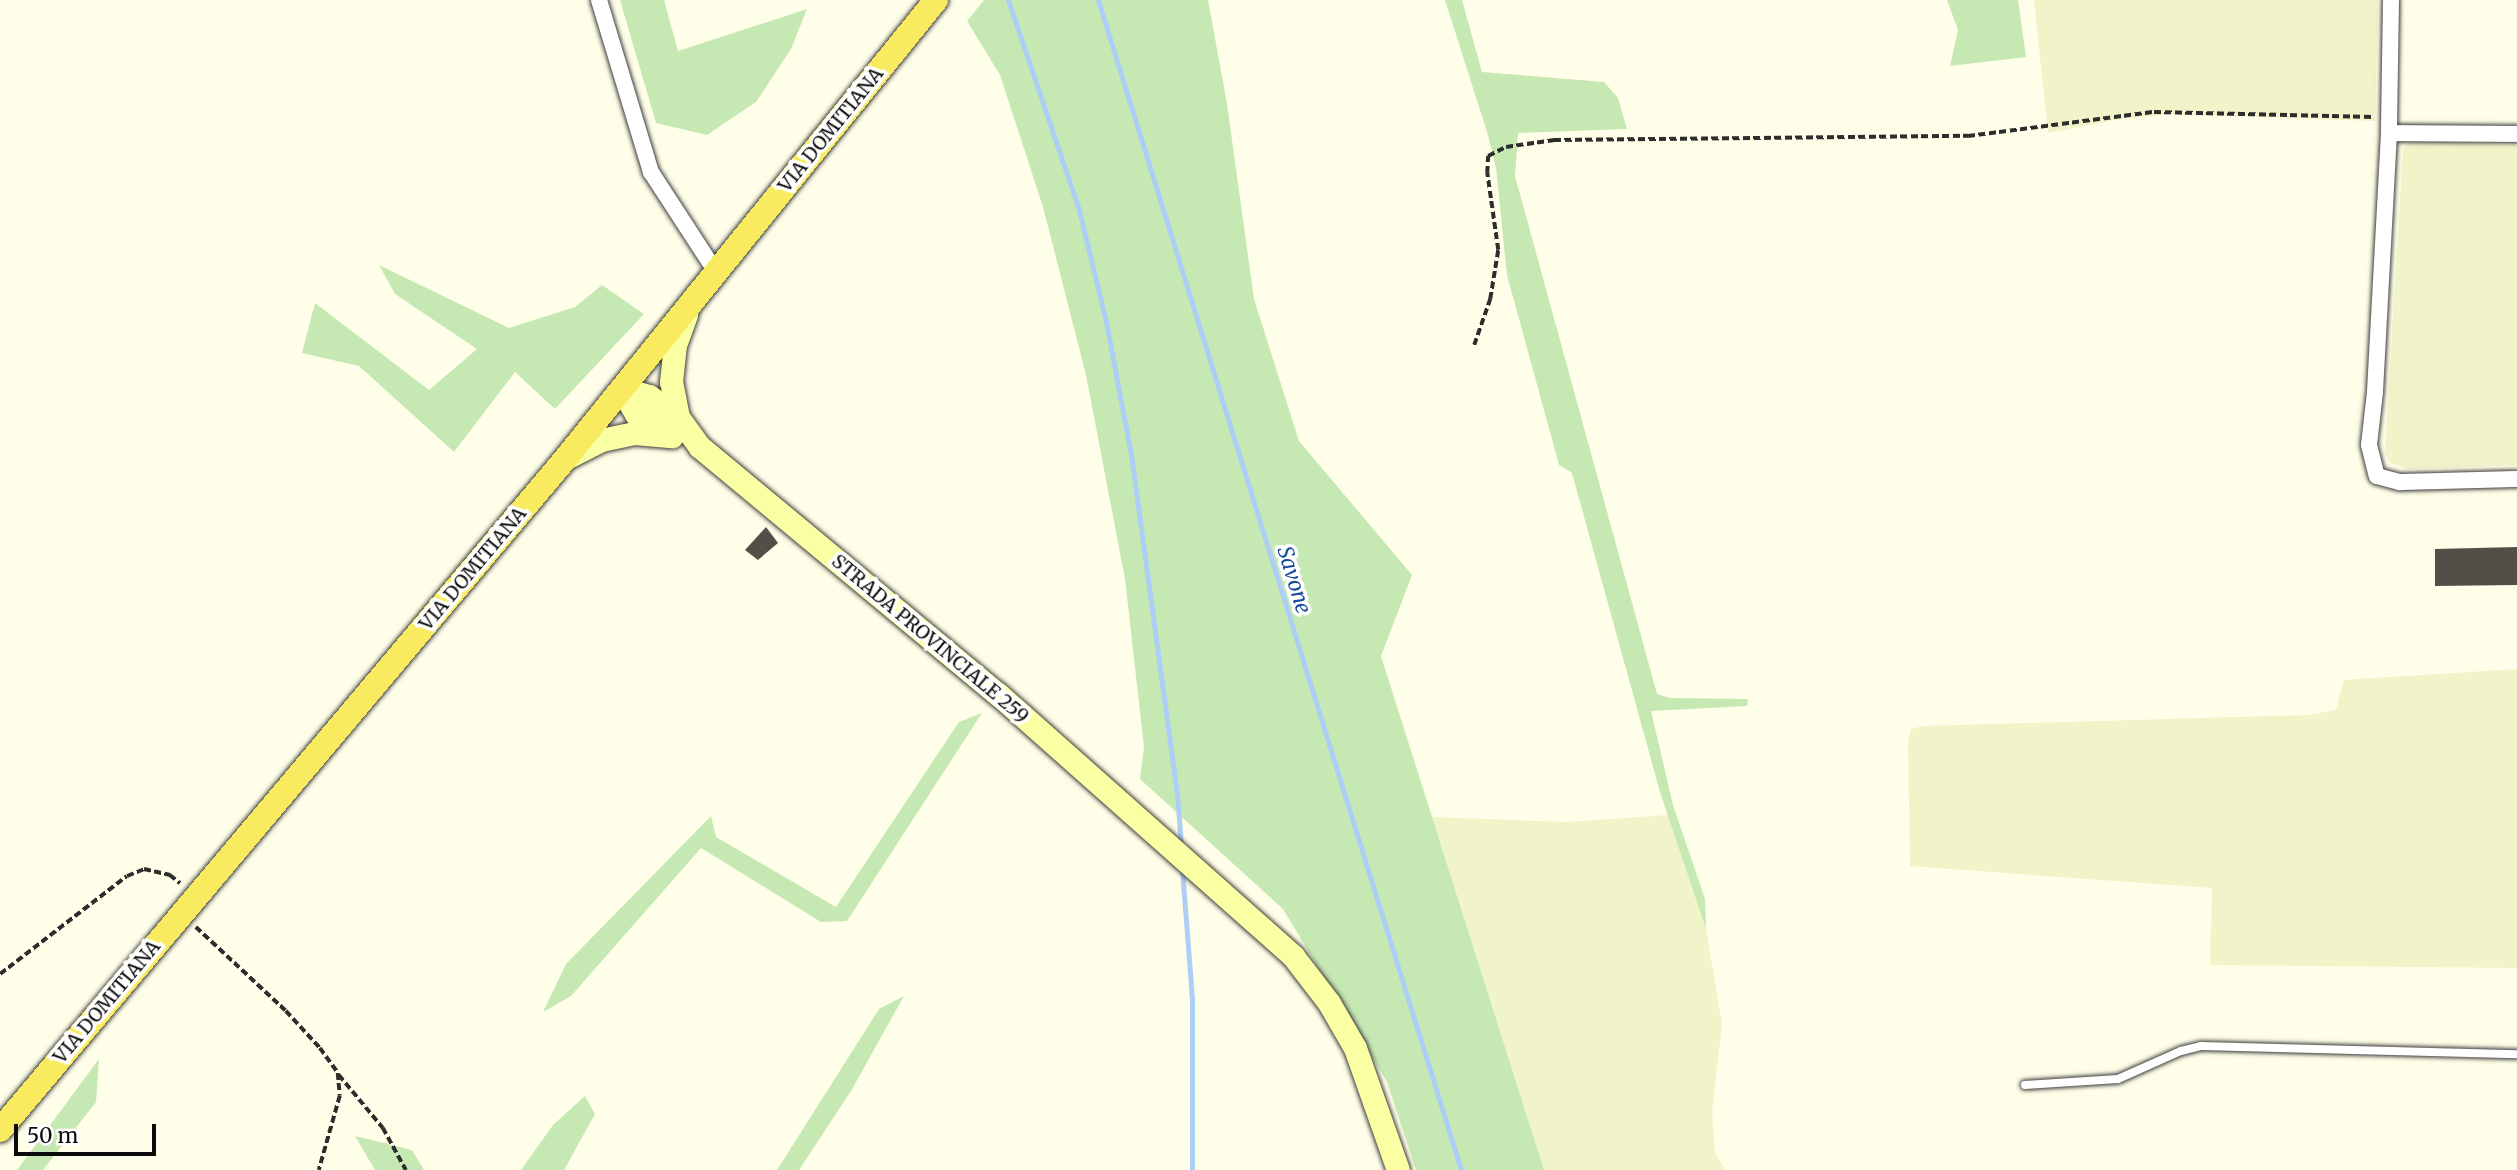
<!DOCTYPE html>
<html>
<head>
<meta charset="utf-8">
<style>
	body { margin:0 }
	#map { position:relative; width:2517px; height:1170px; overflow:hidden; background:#fffee8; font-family:Merriweather,serif }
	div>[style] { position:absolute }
	.farmland>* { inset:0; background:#f1f4c9 }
	.green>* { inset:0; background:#c6e8b3 }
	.stream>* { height:5px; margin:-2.5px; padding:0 2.5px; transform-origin:2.5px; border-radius:2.5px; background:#adcff6 }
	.building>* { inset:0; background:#534e47 }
	.path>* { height:3.5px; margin-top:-1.75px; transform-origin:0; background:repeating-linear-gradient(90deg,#2d2d2d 0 7px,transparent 0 10.5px) }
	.roads { filter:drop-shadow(0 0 2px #3e3e3e) drop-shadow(0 0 2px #3e3e3e) }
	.lane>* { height:8px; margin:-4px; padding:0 4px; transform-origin:4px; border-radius:4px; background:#fff }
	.street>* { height:16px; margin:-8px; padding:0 8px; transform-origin:8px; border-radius:8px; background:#fff }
	.secondary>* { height:23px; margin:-11.5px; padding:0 11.5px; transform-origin:11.5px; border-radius:11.5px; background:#fbffa3 }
	.primary>* { height:24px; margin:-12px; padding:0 12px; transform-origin:12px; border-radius:12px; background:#f8eb5f }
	span { translate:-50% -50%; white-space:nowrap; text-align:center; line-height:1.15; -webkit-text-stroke:7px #fff; paint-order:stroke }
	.street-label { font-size:19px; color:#0b0b0b }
	.water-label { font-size:21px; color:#164b9b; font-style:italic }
	.scale { position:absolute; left:14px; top:1124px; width:142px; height:32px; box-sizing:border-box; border:4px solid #0b0b0b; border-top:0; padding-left:9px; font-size:21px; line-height:24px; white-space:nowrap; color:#0b0b0b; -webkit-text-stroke:5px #fff; paint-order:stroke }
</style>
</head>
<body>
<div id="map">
	<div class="farmland">
		<div style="clip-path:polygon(2034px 0,2378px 0,2375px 121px,2169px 114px,2115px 120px,2048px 133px)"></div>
		<div style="clip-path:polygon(2417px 142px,2517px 145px,2517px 465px,2409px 469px,2390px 463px,2385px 454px,2403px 150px,2408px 144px)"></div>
		<div style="clip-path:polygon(2517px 669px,2517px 968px,2210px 965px,2212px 888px,1910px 866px,1908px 741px,1911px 729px,1923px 726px,2309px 715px,2336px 710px,2344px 680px)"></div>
		<div style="clip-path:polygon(1668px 815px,1706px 929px,1722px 1025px,1712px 1111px,1715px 1153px,1726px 1170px,1544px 1170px,1432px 817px,1568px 822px)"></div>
	</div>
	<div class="green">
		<div style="clip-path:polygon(620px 0,664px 0,678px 51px,807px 9px,791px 49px,756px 102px,707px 135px,656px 123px)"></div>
		<div style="clip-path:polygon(984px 0,1208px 0,1227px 104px,1254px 299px,1299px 441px,1412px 575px,1381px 656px,1544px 1170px,1416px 1170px,1387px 1082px,1283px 909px,1140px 779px,1144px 747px,1125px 579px,1086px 375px,1043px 207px,1000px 75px,967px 21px)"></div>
		<div style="clip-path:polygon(1445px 0,1462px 0,1482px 72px,1604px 82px,1618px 98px,1627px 129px,1518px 133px,1515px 176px,1657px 694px,1670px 698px,1748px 699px,1747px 706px,1651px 711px,1673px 805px,1705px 899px,1706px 929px,1660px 792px,1572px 473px,1559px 465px,1507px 275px,1496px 168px,1488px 135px)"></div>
		<div style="clip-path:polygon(1947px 0,2018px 0,2026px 57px,1950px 66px,1958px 30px)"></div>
		<div style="clip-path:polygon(379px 265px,509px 328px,575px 307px,602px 285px,644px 314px,555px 409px,515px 372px,454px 452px,359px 366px,302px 353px,315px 303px,429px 390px,477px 349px,395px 294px)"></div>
		<div style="clip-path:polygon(982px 713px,847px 921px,821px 922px,701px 848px,571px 996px,543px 1012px,566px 964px,711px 816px,716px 837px,836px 907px,959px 722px)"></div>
		<div style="clip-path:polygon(904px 996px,851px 1091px,799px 1170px,777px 1170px,879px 1009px)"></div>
		<div style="clip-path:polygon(99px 1059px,96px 1102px,43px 1170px,17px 1170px)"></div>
		<div style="clip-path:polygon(585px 1096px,595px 1114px,564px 1170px,521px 1170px,553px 1125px)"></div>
		<div style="clip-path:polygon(355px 1136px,412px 1150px,424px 1170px,375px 1170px)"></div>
	</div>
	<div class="stream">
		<div style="left:1008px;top:0;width:222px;rotate:71.3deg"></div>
		<div style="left:1079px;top:210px;width:115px;rotate:76.4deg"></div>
		<div style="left:1106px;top:322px;width:134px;rotate:79.3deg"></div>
		<div style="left:1131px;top:454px;width:342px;rotate:82.3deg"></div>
		<div style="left:1177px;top:793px;width:52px;rotate:85.6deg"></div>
		<div style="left:1098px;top:0;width:1225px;rotate:72.76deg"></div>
		<div style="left:1182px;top:869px;width:129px;rotate:85.6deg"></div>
		<div style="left:1192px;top:998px;width:172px;rotate:90deg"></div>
	</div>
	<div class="building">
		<div style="clip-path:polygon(766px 527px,778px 543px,758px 560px,745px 550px)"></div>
		<div style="clip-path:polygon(2517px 547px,2517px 585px,2435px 586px,2435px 549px)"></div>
	</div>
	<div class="path">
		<div style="left:1474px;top:345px;width:49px;rotate:-70.8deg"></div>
		<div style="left:1490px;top:299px;width:50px;rotate:-80.7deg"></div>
		<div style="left:1498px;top:250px;width:78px;rotate:-98.1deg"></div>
		<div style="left:1487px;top:173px;width:17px;rotate:-87deg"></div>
		<div style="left:1488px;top:156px;width:20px;rotate:-27deg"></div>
		<div style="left:1506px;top:147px;width:49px;rotate:-8.3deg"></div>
		<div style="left:1554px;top:140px;width:414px;rotate:-0.6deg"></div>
		<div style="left:1968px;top:136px;width:188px;rotate:-7.4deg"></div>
		<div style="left:2154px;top:112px;width:220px;rotate:1.3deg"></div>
		<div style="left:196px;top:927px;width:123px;rotate:43deg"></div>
		<div style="left:286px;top:1011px;width:50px;rotate:47.4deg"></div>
		<div style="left:320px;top:1048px;width:31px;rotate:54deg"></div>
		<div style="left:338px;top:1073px;width:23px;rotate:85deg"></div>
		<div style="left:340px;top:1096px;width:77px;rotate:105.8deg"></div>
		<div style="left:0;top:974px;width:160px;rotate:-37.7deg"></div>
		<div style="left:127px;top:876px;width:18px;rotate:-22deg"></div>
		<div style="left:144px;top:869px;width:27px;rotate:13deg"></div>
		<div style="left:170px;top:875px;width:13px;rotate:39deg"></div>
		<div style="left:339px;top:1075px;width:69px;rotate:50.3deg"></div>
		<div style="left:383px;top:1128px;width:48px;rotate:61.3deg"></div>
	</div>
	<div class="roads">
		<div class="lane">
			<div style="left:2025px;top:1085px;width:93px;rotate:-3.7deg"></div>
			<div style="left:2118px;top:1079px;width:69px;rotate:-24deg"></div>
			<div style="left:2181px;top:1051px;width:21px;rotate:-14deg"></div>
			<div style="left:2201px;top:1046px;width:316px;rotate:1.5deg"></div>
		</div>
		<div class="street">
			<div style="left:599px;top:0;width:180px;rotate:73.2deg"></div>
			<div style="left:651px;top:172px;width:119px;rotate:57deg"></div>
			<div style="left:2391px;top:0;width:133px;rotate:90.9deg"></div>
			<div style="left:2389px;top:133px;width:259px;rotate:93.1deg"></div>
			<div style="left:2375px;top:392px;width:53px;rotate:96.5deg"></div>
			<div style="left:2369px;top:445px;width:32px;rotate:76deg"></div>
			<div style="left:2377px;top:476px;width:24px;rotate:15deg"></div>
			<div style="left:2400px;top:482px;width:117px;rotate:-1.5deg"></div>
			<div style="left:2389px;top:133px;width:128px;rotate:0.4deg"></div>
		</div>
		<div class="secondary">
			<div style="left:621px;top:388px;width:29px;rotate:16deg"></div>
			<div style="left:649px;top:396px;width:36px;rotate:36deg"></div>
			<div style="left:678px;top:417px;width:37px;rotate:54deg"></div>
			<div style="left:700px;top:447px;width:387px;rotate:39.7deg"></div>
			<div style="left:998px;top:694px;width:395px;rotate:41.6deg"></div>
			<div style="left:1293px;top:956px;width:59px;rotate:52.5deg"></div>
			<div style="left:1329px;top:1003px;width:52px;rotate:60deg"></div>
			<div style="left:1355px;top:1048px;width:129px;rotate:70.6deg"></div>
			<div style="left:621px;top:388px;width:30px;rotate:60deg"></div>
			<div style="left:636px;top:414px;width:36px;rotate:32deg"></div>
			<div style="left:678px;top:417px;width:36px;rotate:-101deg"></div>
			<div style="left:671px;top:382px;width:37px;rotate:-84deg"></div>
			<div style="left:675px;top:345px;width:33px;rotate:-70deg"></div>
			<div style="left:566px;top:458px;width:39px;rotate:-27deg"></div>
			<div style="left:601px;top:440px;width:34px;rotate:-12deg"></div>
			<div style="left:634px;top:433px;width:38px;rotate:5deg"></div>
		</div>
		<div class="primary">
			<div style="left:0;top:1130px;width:879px;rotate:-49.89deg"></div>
			<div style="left:566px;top:458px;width:589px;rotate:-51.07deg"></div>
		</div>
	</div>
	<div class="street-label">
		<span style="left:831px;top:130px;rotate:-51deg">VIA DOMITIANA</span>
		<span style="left:473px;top:569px;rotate:-50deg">VIA DOMITIANA</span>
		<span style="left:930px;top:639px;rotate:40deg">STRADA PROVINCIALE 259</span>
		<span style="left:107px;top:1002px;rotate:-50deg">VIA DOMITIANA</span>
	</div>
	<div class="water-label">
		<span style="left:1294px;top:580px;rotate:73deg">Savone</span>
	</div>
	<div class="scale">50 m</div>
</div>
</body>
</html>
